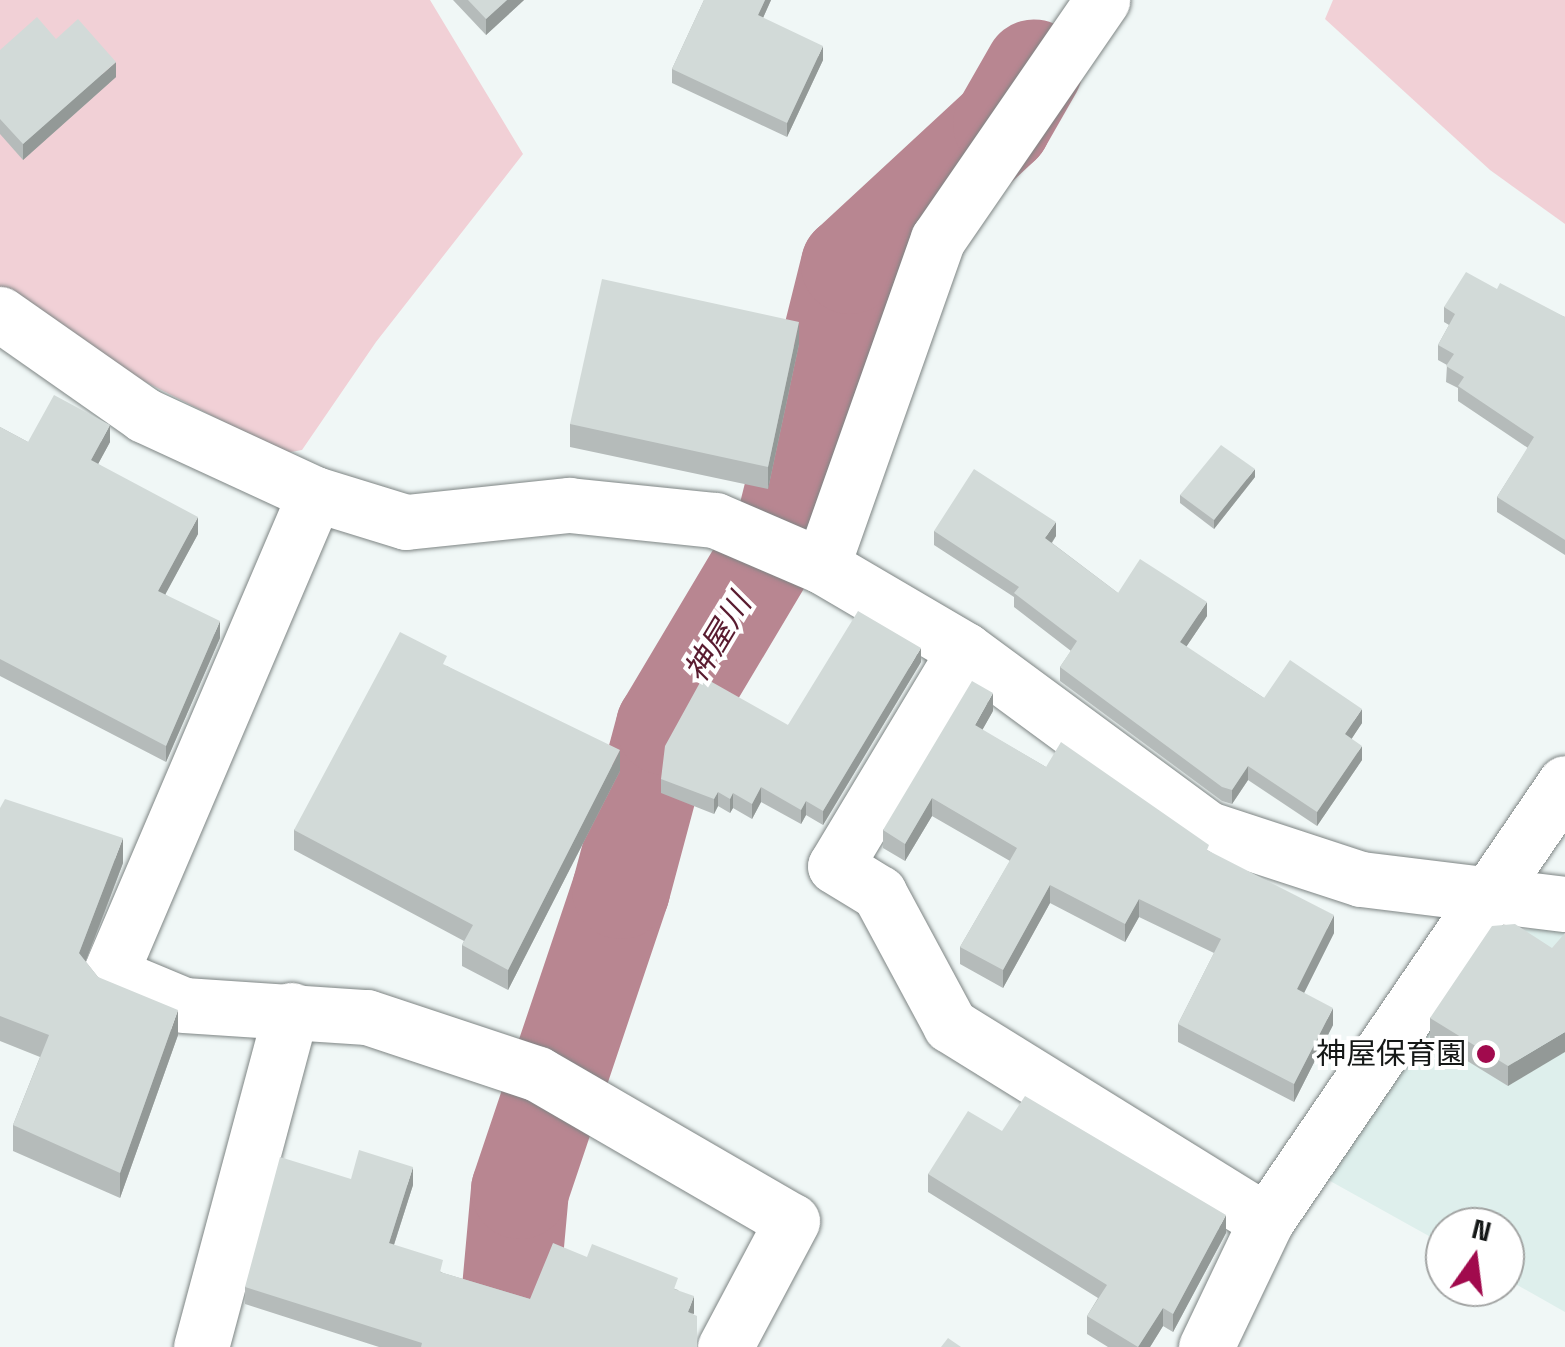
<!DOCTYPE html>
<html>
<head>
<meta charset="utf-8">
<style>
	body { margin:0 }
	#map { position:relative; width:1565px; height:1347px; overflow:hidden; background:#f0f7f6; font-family:"Space Grotesk","Noto Sans JP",sans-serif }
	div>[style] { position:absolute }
	.built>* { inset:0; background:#deefec }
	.green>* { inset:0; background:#f1d0d6 }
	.river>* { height:98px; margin:-49px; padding:0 49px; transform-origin:49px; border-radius:49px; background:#b88691 }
	.roads { filter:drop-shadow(0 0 2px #7e8584) drop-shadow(0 0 2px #7e8584) }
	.minor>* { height:55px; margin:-27.5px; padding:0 27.5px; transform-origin:27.5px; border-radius:27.5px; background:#fff }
	.wall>* { inset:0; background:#b5bbba }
	.shaded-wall>* { inset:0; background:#939997 }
	.building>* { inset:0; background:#d2dad8 }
	.dots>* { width:28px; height:28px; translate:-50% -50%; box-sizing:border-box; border:5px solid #fff; border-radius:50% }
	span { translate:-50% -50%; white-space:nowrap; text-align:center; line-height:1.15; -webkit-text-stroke:8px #fff; paint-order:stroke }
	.poi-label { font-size:30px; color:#151817 }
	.right { translate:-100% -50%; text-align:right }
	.water-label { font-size:32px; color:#591b2f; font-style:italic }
	.north { position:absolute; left:1425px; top:1207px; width:100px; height:100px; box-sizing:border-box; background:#fff; border:2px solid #a1a3a2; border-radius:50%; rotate:14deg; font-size:28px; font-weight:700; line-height:40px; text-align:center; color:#151817 }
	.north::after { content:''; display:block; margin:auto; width:35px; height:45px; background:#a10a4d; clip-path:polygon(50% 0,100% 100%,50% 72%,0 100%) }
</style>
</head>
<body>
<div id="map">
	<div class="built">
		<div style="clip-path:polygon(1565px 927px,1565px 1312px,1505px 1278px,1505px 1227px,1445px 1227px,1445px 1245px,1323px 1177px,1490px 932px)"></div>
	</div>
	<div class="green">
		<div style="clip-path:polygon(0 0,430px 0,523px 154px,376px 342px,302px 450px,285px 453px,79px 348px,0 288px)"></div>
		<div style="clip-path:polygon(1333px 0,1565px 0,1565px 224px,1490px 170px,1325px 19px)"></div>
	</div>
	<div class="river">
		<div style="left:495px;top:1347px;width:39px;rotate:-69deg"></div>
		<div style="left:509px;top:1311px;width:121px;rotate:-84.8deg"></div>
		<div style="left:520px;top:1190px;width:317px;rotate:-71.4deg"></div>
		<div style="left:621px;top:890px;width:170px;rotate:-75deg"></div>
		<div style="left:665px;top:726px;width:234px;rotate:-59.2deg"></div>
		<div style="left:785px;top:525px;width:268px;rotate:-76deg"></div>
		<div style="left:850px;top:265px;width:207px;rotate:-42.8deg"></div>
		<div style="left:1002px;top:124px;width:64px;rotate:-60.3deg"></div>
	</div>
	<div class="roads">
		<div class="minor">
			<div style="left:0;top:314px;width:176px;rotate:35deg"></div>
			<div style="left:144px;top:415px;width:188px;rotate:24.8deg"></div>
			<div style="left:315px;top:494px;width:95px;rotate:17.1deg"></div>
			<div style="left:406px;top:522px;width:164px;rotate:-6deg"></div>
			<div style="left:569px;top:505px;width:147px;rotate:5.9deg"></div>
			<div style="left:715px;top:520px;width:116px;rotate:23.3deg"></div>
			<div style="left:822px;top:566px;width:166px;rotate:30.4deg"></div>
			<div style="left:965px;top:650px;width:302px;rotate:36.4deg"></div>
			<div style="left:1208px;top:829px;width:161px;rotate:18.1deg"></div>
			<div style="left:1361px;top:879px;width:206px;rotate:7deg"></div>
			<div style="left:315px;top:494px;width:522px;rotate:113.13deg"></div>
			<div style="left:110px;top:974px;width:80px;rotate:22.7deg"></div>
			<div style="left:184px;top:1005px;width:183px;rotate:3.8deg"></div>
			<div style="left:367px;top:1017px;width:180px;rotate:18.4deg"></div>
			<div style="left:538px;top:1074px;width:293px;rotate:30.1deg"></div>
			<div style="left:792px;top:1221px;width:143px;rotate:118deg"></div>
			<div style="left:822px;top:566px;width:347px;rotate:-70.5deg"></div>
			<div style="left:938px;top:239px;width:290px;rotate:-55.5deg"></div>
			<div style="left:965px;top:650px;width:252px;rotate:121deg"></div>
			<div style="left:835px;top:866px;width:52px;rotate:31.5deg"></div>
			<div style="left:879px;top:893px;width:150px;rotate:61.7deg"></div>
			<div style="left:950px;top:1025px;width:372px;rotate:31.8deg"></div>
			<div style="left:201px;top:1347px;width:349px;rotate:-75deg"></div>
			<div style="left:1206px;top:1347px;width:140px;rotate:-64.5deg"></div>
			<div style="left:1266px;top:1221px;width:530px;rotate:-55.68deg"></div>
		</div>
	</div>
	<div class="wall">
		<div style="clip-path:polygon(453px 0,524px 0,486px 35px)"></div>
		<div style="clip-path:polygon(704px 0,771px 0,763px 18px,823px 60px,787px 137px,672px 83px,672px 69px)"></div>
		<div style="clip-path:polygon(0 50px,116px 77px,23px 160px,0 134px)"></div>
		<div style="clip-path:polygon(1497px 289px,1565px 317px,1565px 555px,1497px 512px,1497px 497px,1528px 448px,1458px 401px,1458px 388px,1446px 382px,1447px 365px,1438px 360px,1438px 345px,1449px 325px,1444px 322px,1444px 307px)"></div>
		<div style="clip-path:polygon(799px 344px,768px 489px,570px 447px,570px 424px)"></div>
		<div style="clip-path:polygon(0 427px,28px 442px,110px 442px,98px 464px,198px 534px,165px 594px,220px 638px,166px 762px,0 676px)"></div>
		<div style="clip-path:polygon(1255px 477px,1214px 529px,1180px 503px,1180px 495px)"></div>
		<div style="clip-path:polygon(934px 531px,1056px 536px,1052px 543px,1118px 593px,1207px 616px,1186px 647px,1264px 698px,1362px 723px,1351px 739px,1362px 760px,1317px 826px,1248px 780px,1232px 804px,1222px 801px,1060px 681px,1060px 667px,1071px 651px,1014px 607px,1014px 597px,934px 545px)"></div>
		<div style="clip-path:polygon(921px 662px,823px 825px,806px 815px,801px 824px,761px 802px,752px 819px,733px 808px,730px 813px,718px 806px,714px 814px,661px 793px,661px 779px,788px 725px)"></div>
		<div style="clip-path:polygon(447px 666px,620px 771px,508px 990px,462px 966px,462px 945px,464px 941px,294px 850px,294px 830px)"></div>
		<div style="clip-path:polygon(993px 711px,982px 730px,1046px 767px,1209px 851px,1334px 933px,1304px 993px,1333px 1025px,1294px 1102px,1178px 1042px,1178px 1024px,1214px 953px,1139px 917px,1125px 942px,1050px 903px,1003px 988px,960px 964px,960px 947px,1010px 861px,932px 816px,905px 861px,883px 848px,883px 830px)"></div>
		<div style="clip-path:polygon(0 808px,123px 863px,86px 962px,98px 977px,178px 1035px,120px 1198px,13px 1151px,13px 1125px,40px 1057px,0 1041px)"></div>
		<div style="clip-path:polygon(1552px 948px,1508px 1086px,1430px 1038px,1430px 1018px)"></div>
		<div style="clip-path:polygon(1002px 1131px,1226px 1233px,1173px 1332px,1163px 1326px,1150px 1347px,1108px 1347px,1087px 1334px,1087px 1316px,1098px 1298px,928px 1192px,928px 1174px)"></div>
		<div style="clip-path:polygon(351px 1179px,413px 1185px,394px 1245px,443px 1273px,530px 1299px,587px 1257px,678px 1290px,693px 1314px,698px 1347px,379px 1347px,245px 1304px,245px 1287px)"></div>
	</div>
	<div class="shaded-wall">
		<div style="clip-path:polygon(507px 0,524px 0,486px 35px,486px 19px)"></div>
		<div style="clip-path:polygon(765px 0,771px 0,758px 29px,758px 15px)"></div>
		<div style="clip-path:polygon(823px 46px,823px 60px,787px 137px,787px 123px)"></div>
		<div style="clip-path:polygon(116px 62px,116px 77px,23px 160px,23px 144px)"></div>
		<div style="clip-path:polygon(799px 322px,799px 344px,768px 489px,768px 467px)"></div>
		<div style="clip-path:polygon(110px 425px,110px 442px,91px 477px,91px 460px)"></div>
		<div style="clip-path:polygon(1255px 469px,1255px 477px,1214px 529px,1214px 520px)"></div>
		<div style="clip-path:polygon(198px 517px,198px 534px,158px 608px,158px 591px)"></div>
		<div style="clip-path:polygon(1056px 522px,1056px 536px,1045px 552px,1045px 538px)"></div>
		<div style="clip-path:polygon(1207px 602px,1207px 616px,1180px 656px,1180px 642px)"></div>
		<div style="clip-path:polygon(220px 621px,220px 638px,166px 762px,166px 746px)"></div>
		<div style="clip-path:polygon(921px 648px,921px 662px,823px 825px,823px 811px)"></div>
		<div style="clip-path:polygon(993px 693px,993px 711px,975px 743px,975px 725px)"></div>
		<div style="clip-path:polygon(1362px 709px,1362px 723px,1345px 749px,1345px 734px)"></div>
		<div style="clip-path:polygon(1362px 746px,1362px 760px,1317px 826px,1317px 812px)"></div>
		<div style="clip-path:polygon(620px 750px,620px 771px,508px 990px,508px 970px)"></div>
		<div style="clip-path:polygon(1248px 766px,1248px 780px,1232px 804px,1232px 790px)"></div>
		<div style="clip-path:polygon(761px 787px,761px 802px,752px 819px,752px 804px)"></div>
		<div style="clip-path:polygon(718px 792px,718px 806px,714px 814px,714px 799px)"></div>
		<div style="clip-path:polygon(733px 793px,733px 808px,730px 813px,730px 799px)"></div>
		<div style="clip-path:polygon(932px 798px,932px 816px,905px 861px,905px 844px)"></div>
		<div style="clip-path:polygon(806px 801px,806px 815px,801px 824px,801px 810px)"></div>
		<div style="clip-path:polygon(123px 838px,123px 863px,79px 979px,79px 953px)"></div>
		<div style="clip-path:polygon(1050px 885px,1050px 903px,1003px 988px,1003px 970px)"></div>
		<div style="clip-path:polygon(1139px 899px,1139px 917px,1125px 942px,1125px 924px)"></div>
		<div style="clip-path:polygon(1334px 915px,1334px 933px,1297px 1007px,1297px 989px)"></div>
		<div style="clip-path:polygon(1333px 1008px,1333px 1025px,1294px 1102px,1294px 1084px)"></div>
		<div style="clip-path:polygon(178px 1010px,178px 1035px,120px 1198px,120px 1173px)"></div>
		<div style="clip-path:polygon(1565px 1032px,1565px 1052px,1508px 1086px,1508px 1066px)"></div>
		<div style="clip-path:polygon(413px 1167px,413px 1185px,389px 1260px,389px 1243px)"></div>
		<div style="clip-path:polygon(1226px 1215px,1226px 1233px,1173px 1332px,1173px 1314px)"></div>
		<div style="clip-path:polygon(694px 1296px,694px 1314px,688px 1312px)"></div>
		<div style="clip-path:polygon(1163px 1308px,1163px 1326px,1150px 1347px,1138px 1347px)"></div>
	</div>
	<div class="building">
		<div style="clip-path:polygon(468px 0,507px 0,486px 19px)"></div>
		<div style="clip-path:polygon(704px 0,765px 0,758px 15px,823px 46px,787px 123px,672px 69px)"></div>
		<div style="clip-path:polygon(37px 17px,56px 39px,78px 19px,116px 62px,23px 144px,0 119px,0 50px)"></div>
		<div style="clip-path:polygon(1466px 272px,1497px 289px,1500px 283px,1565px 317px,1565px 540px,1497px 497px,1534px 437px,1458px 386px,1464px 377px,1446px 366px,1454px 354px,1438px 345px,1455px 314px,1444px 307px)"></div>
		<div style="clip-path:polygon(602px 279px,799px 322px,768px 467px,570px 424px)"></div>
		<div style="clip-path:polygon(54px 395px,110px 425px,91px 460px,198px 517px,158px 591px,220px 621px,166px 746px,0 659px,0 427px,28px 442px)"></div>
		<div style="clip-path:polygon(1221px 445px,1255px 469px,1214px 520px,1180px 495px)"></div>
		<div style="clip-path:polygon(974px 469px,1056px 522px,1045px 538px,1118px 593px,1140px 559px,1207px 602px,1180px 642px,1264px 698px,1290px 660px,1362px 709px,1345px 734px,1362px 746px,1317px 812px,1248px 766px,1232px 790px,1222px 787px,1060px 667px,1077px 641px,1014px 593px,1019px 587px,934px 531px)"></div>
		<div style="clip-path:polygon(858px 611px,921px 648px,823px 811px,806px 801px,801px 810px,761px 787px,752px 804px,733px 793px,730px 799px,718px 792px,714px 799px,661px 779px,665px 746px,703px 677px,788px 725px)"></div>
		<div style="clip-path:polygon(400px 632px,447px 656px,443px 664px,620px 750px,508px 970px,462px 945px,473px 925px,294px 830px)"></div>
		<div style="clip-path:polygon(972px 681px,993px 693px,975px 725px,1046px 767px,1061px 742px,1209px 845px,1207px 850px,1334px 915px,1297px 989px,1333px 1008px,1294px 1084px,1178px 1024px,1221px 939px,1139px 899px,1125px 924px,1050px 885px,1003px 970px,960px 947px,1017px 848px,932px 798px,905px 844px,883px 830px)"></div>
		<div style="clip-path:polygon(5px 799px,123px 838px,79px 953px,98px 977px,178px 1010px,120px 1173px,13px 1125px,49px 1035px,0 1016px,0 808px)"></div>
		<div style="clip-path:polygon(1515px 924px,1552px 948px,1565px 933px,1565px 1032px,1508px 1066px,1430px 1018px,1492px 926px)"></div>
		<div style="clip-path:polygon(1025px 1096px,1226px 1215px,1173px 1314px,1163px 1308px,1138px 1347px,1087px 1316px,1107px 1285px,928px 1174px,968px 1111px,1002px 1131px)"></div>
		<div style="clip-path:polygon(359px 1150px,413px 1167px,389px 1243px,443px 1260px,440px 1272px,530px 1299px,553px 1243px,587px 1257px,592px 1244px,678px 1278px,674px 1289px,694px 1296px,688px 1312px,697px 1316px,697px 1347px,421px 1347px,422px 1343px,245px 1287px,280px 1157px,351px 1179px)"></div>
		<div style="clip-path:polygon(948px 1338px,961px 1347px,941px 1347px)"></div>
	</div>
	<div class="dots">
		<div style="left:1486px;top:1054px;background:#a10a4d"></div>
	</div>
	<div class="poi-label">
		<span class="right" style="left:1466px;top:1054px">神屋保育園</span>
	</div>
	<div class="water-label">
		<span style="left:718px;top:638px;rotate:-59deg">神屋川</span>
	</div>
	<div class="north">N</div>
</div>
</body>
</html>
